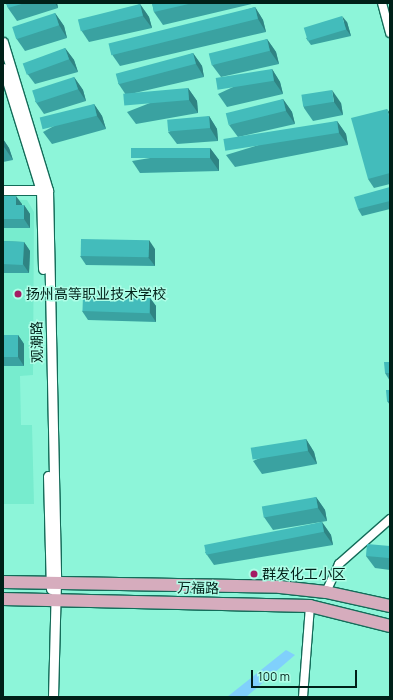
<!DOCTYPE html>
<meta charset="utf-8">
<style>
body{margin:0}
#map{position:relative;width:393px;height:700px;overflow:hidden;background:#8df5d9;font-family:Manrope,"Noto Sans SC",sans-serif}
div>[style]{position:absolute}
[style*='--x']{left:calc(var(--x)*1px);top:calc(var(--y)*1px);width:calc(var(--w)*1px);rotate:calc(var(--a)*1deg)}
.built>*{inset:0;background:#77ecce}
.water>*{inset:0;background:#80d0fc}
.roads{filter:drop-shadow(1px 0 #136c59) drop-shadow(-1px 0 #136c59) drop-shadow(0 1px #136c59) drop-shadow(0 -1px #136c59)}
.minor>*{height:8px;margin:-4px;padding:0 4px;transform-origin:4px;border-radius:4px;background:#fff}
.tertiary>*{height:9px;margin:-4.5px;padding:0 4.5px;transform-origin:4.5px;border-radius:4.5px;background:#fff}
.primary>*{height:12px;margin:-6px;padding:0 6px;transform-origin:6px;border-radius:6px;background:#d6acbd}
.wall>*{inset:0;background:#3aa2a1}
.shaded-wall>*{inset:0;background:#2f8483}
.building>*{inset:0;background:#43bcbb;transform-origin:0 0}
.dots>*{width:11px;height:11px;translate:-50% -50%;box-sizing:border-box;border:2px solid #aefee7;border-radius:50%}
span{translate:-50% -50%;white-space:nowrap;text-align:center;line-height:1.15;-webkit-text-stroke:3px #aefee7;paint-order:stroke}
.poi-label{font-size:14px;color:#002018}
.left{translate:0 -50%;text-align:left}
.street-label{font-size:14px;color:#002018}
.frame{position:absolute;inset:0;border:4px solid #002018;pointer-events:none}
.scale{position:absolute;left:251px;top:670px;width:106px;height:18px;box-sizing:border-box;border:2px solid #002018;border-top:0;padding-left:5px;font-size:12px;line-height:14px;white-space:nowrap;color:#002018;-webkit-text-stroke:3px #aefee7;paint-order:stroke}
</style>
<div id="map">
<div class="built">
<div style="clip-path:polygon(3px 199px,27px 200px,34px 212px,33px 375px,20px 376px,21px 425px,32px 425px,34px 504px,3px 504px)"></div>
</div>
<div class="water">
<div style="clip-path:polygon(286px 650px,295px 655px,246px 697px,227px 697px)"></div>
</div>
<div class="roads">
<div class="minor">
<div style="--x:382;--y:3;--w:31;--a:75"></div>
<div style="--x:326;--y:592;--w:31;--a:-65"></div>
<div style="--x:339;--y:564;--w:68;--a:-41.4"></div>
<div style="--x:303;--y:697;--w:91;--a:-85.6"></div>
</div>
<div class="tertiary">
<div style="--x:3;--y:42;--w:155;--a:73.1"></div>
<div style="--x:48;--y:190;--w:392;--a:88.8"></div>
<div style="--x:56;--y:582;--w:115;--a:91.5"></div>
<div style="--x:3;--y:68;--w:129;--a:72.8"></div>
<div style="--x:41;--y:191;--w:78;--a:88.5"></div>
<div style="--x:3;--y:190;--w:43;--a:0"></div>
<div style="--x:48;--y:476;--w:113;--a:88.5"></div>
</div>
<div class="primary">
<div style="--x:3;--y:582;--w:277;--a:1"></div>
<div style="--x:280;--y:587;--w:46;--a:6.2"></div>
<div style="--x:326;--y:592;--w:66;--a:12.3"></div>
<div style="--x:3;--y:599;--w:307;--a:1.3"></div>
<div style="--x:310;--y:606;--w:82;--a:14"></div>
</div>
</div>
<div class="wall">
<div style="clip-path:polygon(6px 3px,57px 3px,58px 8px,17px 21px,8px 8px)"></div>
<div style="clip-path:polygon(152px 3px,256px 3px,163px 25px,154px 12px)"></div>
<div style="clip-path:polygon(140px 4px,149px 17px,152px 28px,89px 42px,81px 30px)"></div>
<div style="clip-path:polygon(255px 7px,263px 20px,266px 32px,120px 66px,111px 53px)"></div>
<div style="clip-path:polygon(55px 13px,64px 26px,67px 38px,25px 51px,16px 38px)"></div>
<div style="clip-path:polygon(347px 22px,351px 36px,311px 45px,306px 38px)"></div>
<div style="clip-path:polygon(267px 39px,276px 52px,279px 64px,221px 77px,212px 65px)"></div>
<div style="clip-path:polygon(65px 48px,74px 60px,78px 72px,35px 84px,26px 72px)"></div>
<div style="clip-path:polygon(193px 53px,202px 66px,204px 77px,126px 95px,118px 83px)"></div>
<div style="clip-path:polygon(272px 69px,280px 82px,283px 94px,227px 107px,218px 94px)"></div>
<div style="clip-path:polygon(74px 77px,83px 90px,86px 101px,44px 114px,35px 101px)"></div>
<div style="clip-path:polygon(188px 88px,197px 101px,198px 113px,136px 124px,127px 112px)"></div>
<div style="clip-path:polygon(302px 96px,341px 103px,343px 115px,313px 121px,304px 108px)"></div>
<div style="clip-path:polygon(283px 99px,292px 112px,295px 124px,238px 137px,229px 125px)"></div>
<div style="clip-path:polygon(94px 104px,102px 116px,106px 129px,52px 144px,43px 132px)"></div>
<div style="clip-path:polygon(390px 113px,390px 184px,374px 188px,368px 179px)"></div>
<div style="clip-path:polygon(209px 116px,217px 129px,218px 141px,177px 144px,168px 132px)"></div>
<div style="clip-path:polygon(337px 121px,346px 134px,348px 145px,235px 167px,226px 155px)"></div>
<div style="clip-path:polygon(3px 139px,9px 148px,13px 160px,3px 162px)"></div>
<div style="clip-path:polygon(210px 148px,219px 160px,219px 171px,140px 173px,132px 161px)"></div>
<div style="clip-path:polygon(390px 187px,390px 209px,362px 216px,358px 209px)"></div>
<div style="clip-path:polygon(3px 196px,22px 205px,24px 205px,30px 214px,30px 228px,3px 228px)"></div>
<div style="clip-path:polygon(3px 241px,24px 242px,30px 251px,29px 273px,3px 273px)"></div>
<div style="clip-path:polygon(155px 249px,155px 266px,86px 265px,80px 256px)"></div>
<div style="clip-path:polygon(150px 298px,156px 306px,156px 322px,88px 320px,82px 311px)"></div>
<div style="clip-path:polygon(3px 335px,18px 335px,24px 344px,24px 366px,3px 366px)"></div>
<div style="clip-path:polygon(390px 362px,390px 381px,385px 373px)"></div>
<div style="clip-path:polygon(390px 390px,390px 405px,387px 401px)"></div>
<div style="clip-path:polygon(306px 439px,314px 452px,317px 464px,262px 474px,253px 461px)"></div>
<div style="clip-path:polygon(316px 497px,325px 510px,327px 521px,273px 530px,264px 517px)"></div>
<div style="clip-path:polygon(322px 522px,331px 535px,333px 545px,214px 565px,205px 552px)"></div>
<div style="clip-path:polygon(390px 546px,390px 570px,375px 568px,366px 556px)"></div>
</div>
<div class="shaded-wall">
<div style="clip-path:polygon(55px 3px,57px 3px,58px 8px)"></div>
<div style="clip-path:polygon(140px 4px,149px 17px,152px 28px,143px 16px)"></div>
<div style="clip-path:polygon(255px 7px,263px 20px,266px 32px,258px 19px)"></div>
<div style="clip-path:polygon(55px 13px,64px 26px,67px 38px,59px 25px)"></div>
<div style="clip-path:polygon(342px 16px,347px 22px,351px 36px,346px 29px)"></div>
<div style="clip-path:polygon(267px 39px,276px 52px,279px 64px,270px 51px)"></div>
<div style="clip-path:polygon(65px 48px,74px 60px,78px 72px,69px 59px)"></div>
<div style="clip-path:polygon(193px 53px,202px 66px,204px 77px,196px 64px)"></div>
<div style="clip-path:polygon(272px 69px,280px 82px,283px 94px,274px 81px)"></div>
<div style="clip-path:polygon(74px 77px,83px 90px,86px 101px,78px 89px)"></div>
<div style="clip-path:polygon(188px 88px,197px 101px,198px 113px,189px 100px)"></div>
<div style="clip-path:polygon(332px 90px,341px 103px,343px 115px,334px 102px)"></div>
<div style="clip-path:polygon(283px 99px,292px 112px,295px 124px,286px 111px)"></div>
<div style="clip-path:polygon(94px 104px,102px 116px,106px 129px,97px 116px)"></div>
<div style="clip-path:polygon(387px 109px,390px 113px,390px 119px)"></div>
<div style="clip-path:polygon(209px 116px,217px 129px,218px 141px,210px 128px)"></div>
<div style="clip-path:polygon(337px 121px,346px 134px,348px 145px,339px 133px)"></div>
<div style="clip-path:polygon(3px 139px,9px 148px,13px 160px,4px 147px,3px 143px)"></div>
<div style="clip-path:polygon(210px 148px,219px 160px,219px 171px,210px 158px)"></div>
<div style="clip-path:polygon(16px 196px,22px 204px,22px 213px,16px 205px)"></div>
<div style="clip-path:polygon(24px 205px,30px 214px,30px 228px,24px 219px)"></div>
<div style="clip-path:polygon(149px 240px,155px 249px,155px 266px,148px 257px)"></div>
<div style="clip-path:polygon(24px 242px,30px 251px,29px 273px,23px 264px)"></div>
<div style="clip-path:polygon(150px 298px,156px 306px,156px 322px,150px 313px)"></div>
<div style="clip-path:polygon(18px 335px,24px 344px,24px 366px,18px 357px)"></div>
<div style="clip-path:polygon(306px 439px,314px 452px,317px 464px,308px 451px)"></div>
<div style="clip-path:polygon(316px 497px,325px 510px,327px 521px,318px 508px)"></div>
<div style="clip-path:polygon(322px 522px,331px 535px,333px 545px,324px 532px)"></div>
</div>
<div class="building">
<div style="clip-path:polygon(6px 3px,25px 3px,8px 8px)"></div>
<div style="clip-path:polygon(152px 3px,193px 3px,154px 12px)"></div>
<div style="left:140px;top:4px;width:12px;height:64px;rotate:76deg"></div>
<div style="left:255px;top:7px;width:12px;height:151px;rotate:76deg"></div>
<div style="left:55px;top:13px;width:13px;height:45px;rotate:72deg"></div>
<div style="left:342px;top:16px;width:14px;height:40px;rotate:73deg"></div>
<div style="left:267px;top:39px;width:12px;height:60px;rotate:76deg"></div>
<div style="left:65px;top:48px;width:12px;height:45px;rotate:70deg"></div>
<div style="left:193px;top:53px;width:11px;height:80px;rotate:75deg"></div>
<div style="left:272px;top:69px;width:12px;height:57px;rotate:81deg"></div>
<div style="left:74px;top:77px;width:13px;height:44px;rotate:72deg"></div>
<div style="left:188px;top:88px;width:12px;height:65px;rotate:85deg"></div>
<div style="left:332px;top:90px;width:12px;height:31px;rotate:81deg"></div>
<div style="left:283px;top:99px;width:12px;height:59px;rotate:76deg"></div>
<div style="left:94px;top:104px;width:12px;height:56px;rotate:76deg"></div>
<div style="clip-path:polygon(387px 109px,390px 119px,390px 173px,368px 179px,351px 118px)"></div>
<div style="left:209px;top:116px;width:12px;height:42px;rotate:85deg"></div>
<div style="left:337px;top:121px;width:12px;height:115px;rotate:81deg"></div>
<div style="left:210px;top:148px;width:10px;height:79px;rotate:90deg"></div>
<div style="clip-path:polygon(390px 187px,390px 201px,358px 209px,354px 197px)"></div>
<div style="clip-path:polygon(3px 196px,16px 196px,16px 205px,24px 205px,24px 219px,3px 219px)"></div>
<div style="left:81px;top:239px;width:68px;height:17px;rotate:1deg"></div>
<div style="left:3px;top:241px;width:21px;height:23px;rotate:3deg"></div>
<div style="left:83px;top:296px;width:67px;height:15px;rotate:2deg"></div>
<div style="left:3px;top:335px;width:15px;height:22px"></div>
<div style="clip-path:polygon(384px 362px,390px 362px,390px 373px,385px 373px)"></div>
<div style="clip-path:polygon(386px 390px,390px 390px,390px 401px,387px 401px)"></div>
<div style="left:306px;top:439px;width:12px;height:56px;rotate:81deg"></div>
<div style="left:316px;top:497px;width:11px;height:55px;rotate:80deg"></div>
<div style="left:322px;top:522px;width:10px;height:120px;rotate:79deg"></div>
<div style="left:367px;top:544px;width:23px;height:12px;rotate:5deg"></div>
</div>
<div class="dots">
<div style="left:18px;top:294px;background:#a41b64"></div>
<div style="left:254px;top:574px;background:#a41b64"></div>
</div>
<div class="poi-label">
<span class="left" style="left:26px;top:294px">扬州高等职业技术学校</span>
<span class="left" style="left:262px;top:574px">群发化工小区</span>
</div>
<div class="street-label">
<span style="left:37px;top:342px;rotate:-91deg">观潮路</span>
<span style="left:198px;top:588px;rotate:1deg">万福路</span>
</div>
<div class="frame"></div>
<div class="scale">100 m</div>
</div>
